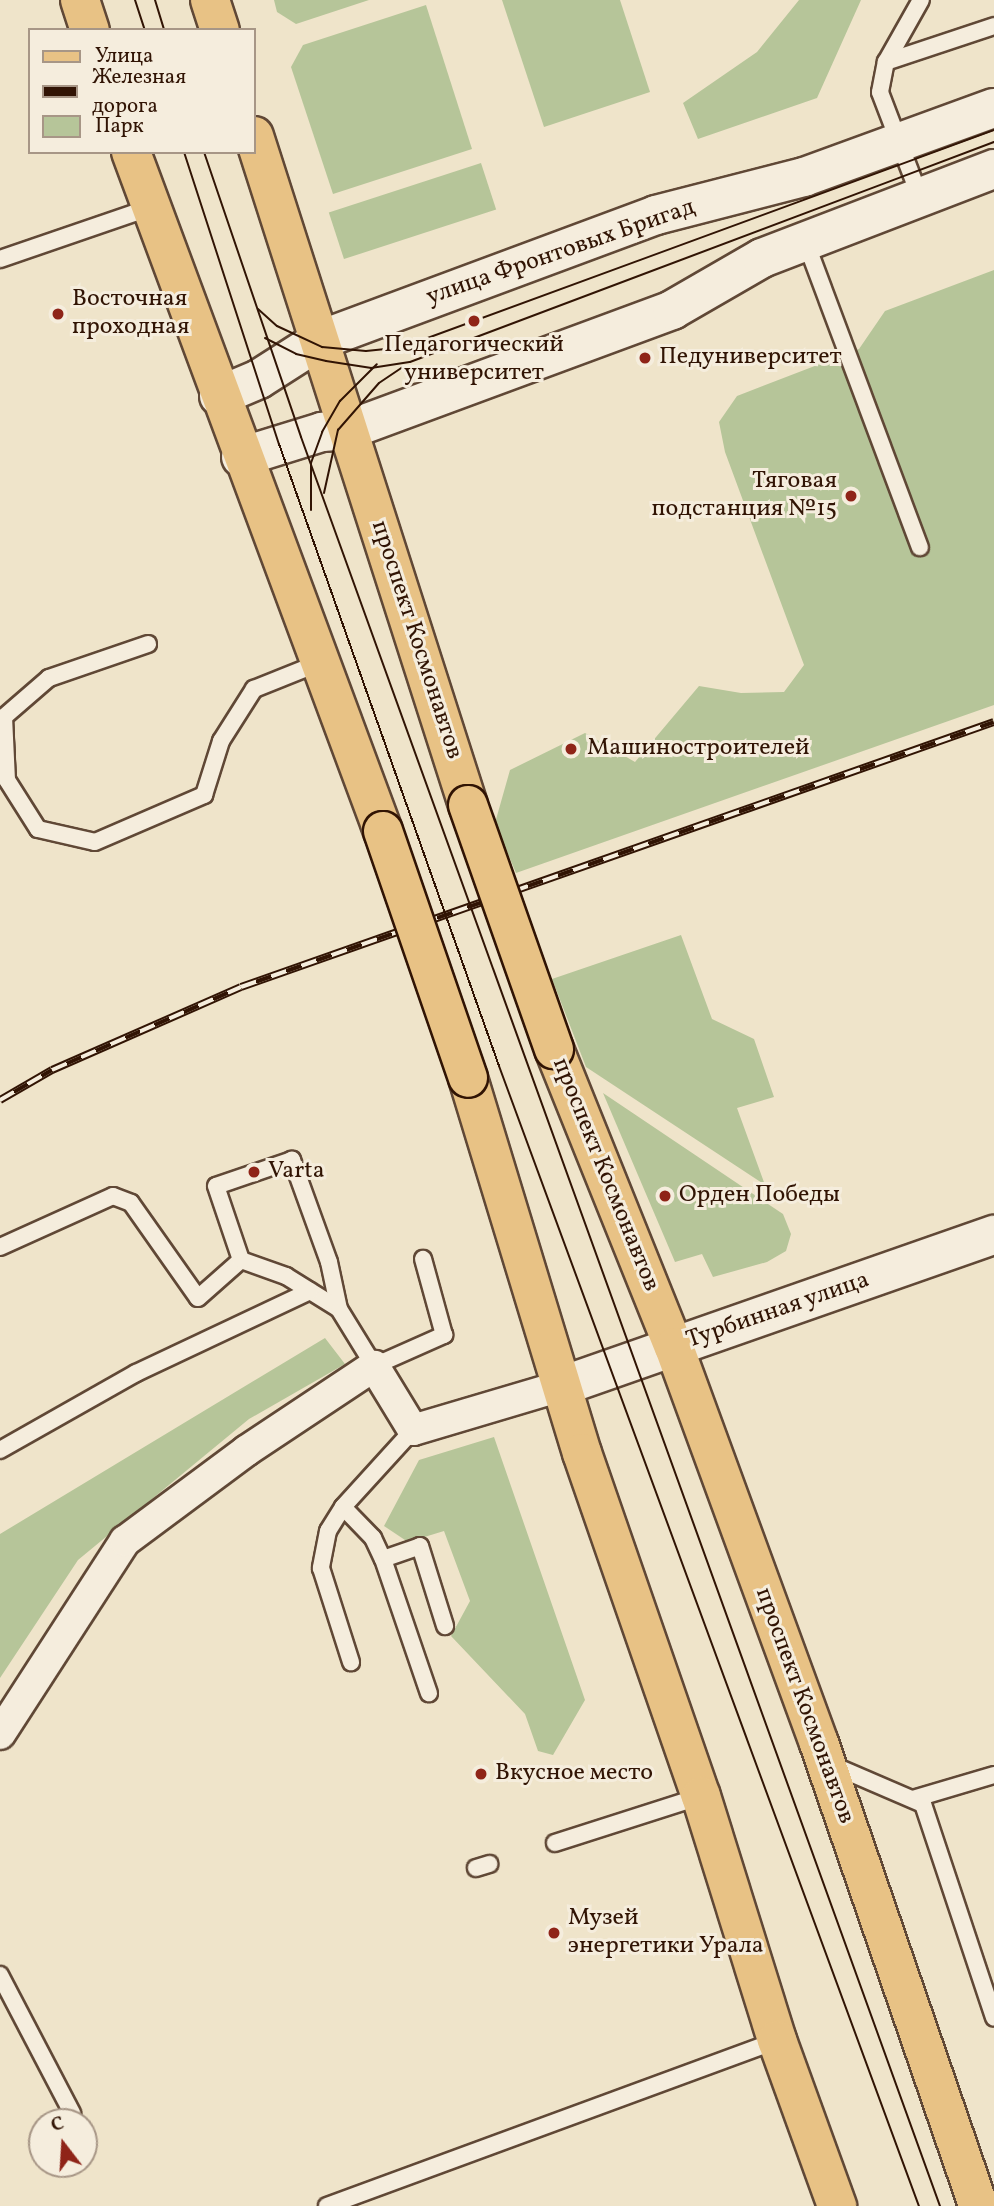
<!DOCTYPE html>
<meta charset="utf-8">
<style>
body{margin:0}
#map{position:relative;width:994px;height:2206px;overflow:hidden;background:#efe4ca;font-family:Vollkorn,serif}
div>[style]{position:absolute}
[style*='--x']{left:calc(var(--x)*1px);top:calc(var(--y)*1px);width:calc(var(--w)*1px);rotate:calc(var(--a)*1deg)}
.green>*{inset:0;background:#b6c599;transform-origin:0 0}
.roads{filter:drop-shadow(2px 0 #604836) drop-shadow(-2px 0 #604836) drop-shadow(0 2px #604836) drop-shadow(0 -2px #604836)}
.service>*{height:16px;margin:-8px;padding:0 8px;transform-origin:8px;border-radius:8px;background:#f5eddd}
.minor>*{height:30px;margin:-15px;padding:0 15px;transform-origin:15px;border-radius:15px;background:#f5eddd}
.secondary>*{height:38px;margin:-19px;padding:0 19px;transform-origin:19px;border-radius:19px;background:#f5eddd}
.primary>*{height:38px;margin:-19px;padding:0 19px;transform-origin:19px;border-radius:19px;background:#e8c285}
.tram>*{height:2px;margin:-1px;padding:0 1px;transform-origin:1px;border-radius:1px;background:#311404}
.rail>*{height:8px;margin-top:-4px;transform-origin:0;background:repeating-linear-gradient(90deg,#f5eddd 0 16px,#311404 0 32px);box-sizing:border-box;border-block:2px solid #311404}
.bridges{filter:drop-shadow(2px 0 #311404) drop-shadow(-2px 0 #311404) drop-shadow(0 2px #311404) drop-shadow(0 -2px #311404)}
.primary-bridge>*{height:38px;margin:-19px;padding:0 19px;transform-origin:19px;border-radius:19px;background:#e8c285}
.dots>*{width:19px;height:19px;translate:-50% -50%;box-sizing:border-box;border:4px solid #f5eddd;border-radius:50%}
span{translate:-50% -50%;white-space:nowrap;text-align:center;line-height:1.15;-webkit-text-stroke:6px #f5eddd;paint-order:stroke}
.street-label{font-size:24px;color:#311404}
.poi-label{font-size:24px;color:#311404}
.left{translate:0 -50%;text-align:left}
.right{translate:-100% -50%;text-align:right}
.legend{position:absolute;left:28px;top:28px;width:228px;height:126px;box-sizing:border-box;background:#f5eddd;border:2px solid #a79686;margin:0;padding:9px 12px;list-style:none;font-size:21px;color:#311404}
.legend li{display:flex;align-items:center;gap:14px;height:35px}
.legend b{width:35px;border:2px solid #a79686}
.north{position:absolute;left:28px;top:2108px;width:70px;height:70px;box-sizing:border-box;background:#f5eddd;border:2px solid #a79686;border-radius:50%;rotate:343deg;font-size:19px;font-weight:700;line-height:28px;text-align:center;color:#311404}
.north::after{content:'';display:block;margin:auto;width:24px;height:32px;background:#8f2418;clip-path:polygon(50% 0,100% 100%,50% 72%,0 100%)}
</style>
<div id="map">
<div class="green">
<div style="clip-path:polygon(274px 0,369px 0,296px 24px,277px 12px)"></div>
<div style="clip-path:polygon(502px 0,620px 0,650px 92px,544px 127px)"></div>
<div style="clip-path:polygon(799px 0,861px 0,817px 98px,698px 139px,683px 103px,757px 52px)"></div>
<div style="clip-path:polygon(426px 5px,472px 149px,333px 194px,291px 67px,303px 45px)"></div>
<div style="left:481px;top:163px;width:49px;height:160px;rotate:72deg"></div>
<div style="clip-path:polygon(994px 270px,994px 705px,516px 873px,495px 823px,510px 770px,585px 733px,635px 762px,699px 686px,741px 693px,784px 692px,804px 665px,725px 452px,719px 422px,737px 396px,859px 349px,885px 311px)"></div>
<div style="clip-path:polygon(681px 935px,712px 1019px,754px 1039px,774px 1097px,737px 1108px,765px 1185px,586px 1067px,552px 979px)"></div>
<div style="clip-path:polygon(603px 1093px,783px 1214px,791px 1234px,786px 1251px,767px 1262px,713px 1277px,702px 1254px,675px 1262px)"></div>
<div style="clip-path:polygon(325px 1338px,345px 1364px,249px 1419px,78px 1560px,0 1678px,0 1534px)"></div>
<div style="clip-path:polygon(494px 1437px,585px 1700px,553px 1755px,538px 1751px,525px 1714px,451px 1636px,470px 1601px,444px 1531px,408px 1542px,384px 1526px,419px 1460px)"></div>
</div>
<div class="roads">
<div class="service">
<div style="--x:886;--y:62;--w:114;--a:-18.4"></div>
<div style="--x:920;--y:197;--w:112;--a:-110.9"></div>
<div style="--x:880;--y:92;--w:31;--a:-79"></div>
<div style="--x:886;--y:62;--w:71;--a:-60.6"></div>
<div style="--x:805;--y:240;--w:328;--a:69.5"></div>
<div style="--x:0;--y:259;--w:157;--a:-18.9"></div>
<div style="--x:148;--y:644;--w:105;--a:161"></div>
<div style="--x:49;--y:678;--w:60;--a:139.1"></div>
<div style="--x:4;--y:717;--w:63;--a:87.3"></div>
<div style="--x:7;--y:780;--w:58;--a:57.7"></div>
<div style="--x:38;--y:829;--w:58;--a:12.8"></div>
<div style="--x:95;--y:842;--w:119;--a:-23.3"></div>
<div style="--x:204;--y:795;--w:57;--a:-72.5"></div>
<div style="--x:221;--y:741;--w:62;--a:-57.6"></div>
<div style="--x:254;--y:689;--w:70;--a:-21.8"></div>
<div style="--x:0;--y:1247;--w:124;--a:-24.3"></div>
<div style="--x:113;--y:1196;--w:19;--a:21"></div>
<div style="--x:131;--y:1203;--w:116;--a:54.8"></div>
<div style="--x:198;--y:1298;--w:57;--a:-41.5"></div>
<div style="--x:339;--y:1309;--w:48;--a:-102"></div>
<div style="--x:329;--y:1262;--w:109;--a:-109.9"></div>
<div style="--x:292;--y:1160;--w:80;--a:161.1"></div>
<div style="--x:216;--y:1186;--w:78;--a:71.3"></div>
<div style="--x:241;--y:1260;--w:48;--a:19.6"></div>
<div style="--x:286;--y:1276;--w:62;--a:31.9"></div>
<div style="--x:339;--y:1309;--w:67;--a:58.4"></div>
<div style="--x:374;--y:1366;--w:77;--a:-23.9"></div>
<div style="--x:444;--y:1335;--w:79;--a:-105.4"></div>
<div style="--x:413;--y:1430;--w:104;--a:132.3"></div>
<div style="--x:343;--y:1507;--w:43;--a:45.9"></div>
<div style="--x:373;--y:1538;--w:23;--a:65"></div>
<div style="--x:383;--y:1559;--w:142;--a:71.1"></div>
<div style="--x:0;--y:1450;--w:156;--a:-29.5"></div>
<div style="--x:136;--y:1373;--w:192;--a:-25.2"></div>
<div style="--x:343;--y:1507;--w:28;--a:122"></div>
<div style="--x:328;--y:1531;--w:38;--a:101"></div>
<div style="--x:321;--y:1568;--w:99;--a:72.3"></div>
<div style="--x:383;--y:1559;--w:39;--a:-19"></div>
<div style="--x:420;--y:1546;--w:84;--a:72.6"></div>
<div style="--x:830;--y:1764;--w:101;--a:23.3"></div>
<div style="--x:923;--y:1804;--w:225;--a:71.6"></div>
<div style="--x:913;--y:1799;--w:84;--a:-16.5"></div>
<div style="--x:555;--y:1843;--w:153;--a:-17.8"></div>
<div style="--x:476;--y:1868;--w:14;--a:-17"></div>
<div style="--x:0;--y:1975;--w:156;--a:62.4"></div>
<div style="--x:327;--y:2206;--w:480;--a:-20.2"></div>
</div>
<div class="minor">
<div style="--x:0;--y:1734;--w:230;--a:-57.1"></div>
<div style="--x:125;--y:1541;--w:151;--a:-36.6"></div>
<div style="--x:246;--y:1451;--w:154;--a:-33.6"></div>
<div style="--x:374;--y:1366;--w:75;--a:58.6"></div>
<div style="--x:413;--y:1430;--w:155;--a:-16.5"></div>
</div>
<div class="secondary">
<div style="--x:219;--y:396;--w:43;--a:-23"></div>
<div style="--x:259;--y:379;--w:72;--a:-32.6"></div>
<div style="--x:320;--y:340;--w:358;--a:-20.4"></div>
<div style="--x:656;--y:215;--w:153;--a:-14.4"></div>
<div style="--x:804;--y:177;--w:202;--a:-20"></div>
<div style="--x:241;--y:457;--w:85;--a:-17.2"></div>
<div style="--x:322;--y:432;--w:26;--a:-4"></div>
<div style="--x:348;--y:430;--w:346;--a:-20.3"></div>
<div style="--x:672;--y:310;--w:104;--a:-30"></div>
<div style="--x:762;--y:258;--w:248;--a:-21"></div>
<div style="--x:562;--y:1386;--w:458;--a:-19.3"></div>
</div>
<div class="primary">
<div style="--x:80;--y:0;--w:32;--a:72"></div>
<div style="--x:210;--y:0;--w:32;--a:72"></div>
<div style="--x:254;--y:136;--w:702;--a:72.26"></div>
<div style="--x:131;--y:152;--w:724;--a:69.64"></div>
<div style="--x:554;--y:1049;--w:321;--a:68.1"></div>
<div style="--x:674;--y:1347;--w:422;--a:69.9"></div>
<div style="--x:819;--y:1743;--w:490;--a:71"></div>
<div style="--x:468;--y:1078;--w:392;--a:73.1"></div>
<div style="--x:582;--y:1453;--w:363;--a:70.9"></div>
<div style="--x:701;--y:1796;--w:256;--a:72.7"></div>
<div style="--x:777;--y:2040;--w:177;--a:70.1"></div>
</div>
</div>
<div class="tram">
<div style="--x:135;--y:0;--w:32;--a:72"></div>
<div style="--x:155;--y:0;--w:31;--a:73"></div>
<div style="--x:184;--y:152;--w:307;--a:72"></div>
<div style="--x:279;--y:444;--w:660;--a:70.52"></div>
<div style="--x:499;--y:1066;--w:1215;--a:69.78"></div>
<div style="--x:204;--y:152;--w:301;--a:71.2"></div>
<div style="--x:301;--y:437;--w:1881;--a:70.14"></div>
<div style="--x:258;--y:309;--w:25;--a:42"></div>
<div style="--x:277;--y:326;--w:50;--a:25"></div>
<div style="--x:322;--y:347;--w:44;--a:5.2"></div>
<div style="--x:366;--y:351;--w:37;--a:-6"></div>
<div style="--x:403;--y:347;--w:630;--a:-20.16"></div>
<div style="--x:265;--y:338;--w:35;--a:27"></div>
<div style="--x:296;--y:354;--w:31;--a:13"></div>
<div style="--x:326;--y:361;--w:46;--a:8.8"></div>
<div style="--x:371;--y:368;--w:39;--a:-9"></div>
<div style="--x:410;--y:362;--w:624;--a:-20.64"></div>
<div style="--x:324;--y:493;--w:65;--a:-77.5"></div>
<div style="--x:338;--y:430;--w:62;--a:-48.9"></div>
<div style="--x:379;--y:383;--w:30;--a:-34"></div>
<div style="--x:311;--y:510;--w:47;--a:-90"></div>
<div style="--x:311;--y:463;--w:33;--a:-70"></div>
<div style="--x:322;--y:432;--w:36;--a:-60"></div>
<div style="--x:340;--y:401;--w:52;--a:-45"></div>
</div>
<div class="rail">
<div style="--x:0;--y:1100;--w:60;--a:-30"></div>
<div style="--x:52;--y:1070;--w:206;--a:-23.7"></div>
<div style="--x:241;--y:987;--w:798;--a:-19.39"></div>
</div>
<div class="bridges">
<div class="primary-bridge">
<div style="--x:468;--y:805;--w:259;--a:70.6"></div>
<div style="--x:383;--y:831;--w:261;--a:71"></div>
</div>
</div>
<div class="dots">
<div style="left:58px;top:314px;background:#8f2418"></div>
<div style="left:474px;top:321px;background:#8f2418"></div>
<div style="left:645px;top:358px;background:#8f2418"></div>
<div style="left:851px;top:496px;background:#8f2418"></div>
<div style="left:571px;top:749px;background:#8f2418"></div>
<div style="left:254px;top:1172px;background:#8f2418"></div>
<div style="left:665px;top:1196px;background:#8f2418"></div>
<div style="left:481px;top:1774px;background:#8f2418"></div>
<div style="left:554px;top:1933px;background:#8f2418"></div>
</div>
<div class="street-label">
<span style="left:561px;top:253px;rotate:-19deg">улица Фронтовых Бригад</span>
<span style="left:416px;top:640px;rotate:72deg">проспект Космонавтов</span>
<span style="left:605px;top:1175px;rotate:68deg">проспект Космонавтов</span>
<span style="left:778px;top:1311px;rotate:-19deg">Турбинная улица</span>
<span style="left:804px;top:1706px;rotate:70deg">проспект Космонавтов</span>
</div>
<div class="poi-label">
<span class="left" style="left:72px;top:314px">Восточная<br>проходная</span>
<span style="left:474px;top:360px">Педагогический<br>университет</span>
<span class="left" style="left:659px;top:358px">Педуниверситет</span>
<span class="right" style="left:837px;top:496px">Тяговая<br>подстанция №15</span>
<span class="left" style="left:587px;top:749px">Машиностроителей</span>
<span class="left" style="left:268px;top:1172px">Varta</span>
<span class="left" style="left:679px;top:1196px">Орден Победы</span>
<span class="left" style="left:495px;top:1774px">Вкусное место</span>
<span class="left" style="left:568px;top:1933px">Музей<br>энергетики Урала</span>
</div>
<ul class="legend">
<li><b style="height:9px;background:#e8c285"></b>Улица</li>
<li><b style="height:9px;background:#311404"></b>Железная дорога</li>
<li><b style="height:19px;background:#b6c599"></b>Парк</li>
</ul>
<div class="north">С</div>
</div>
